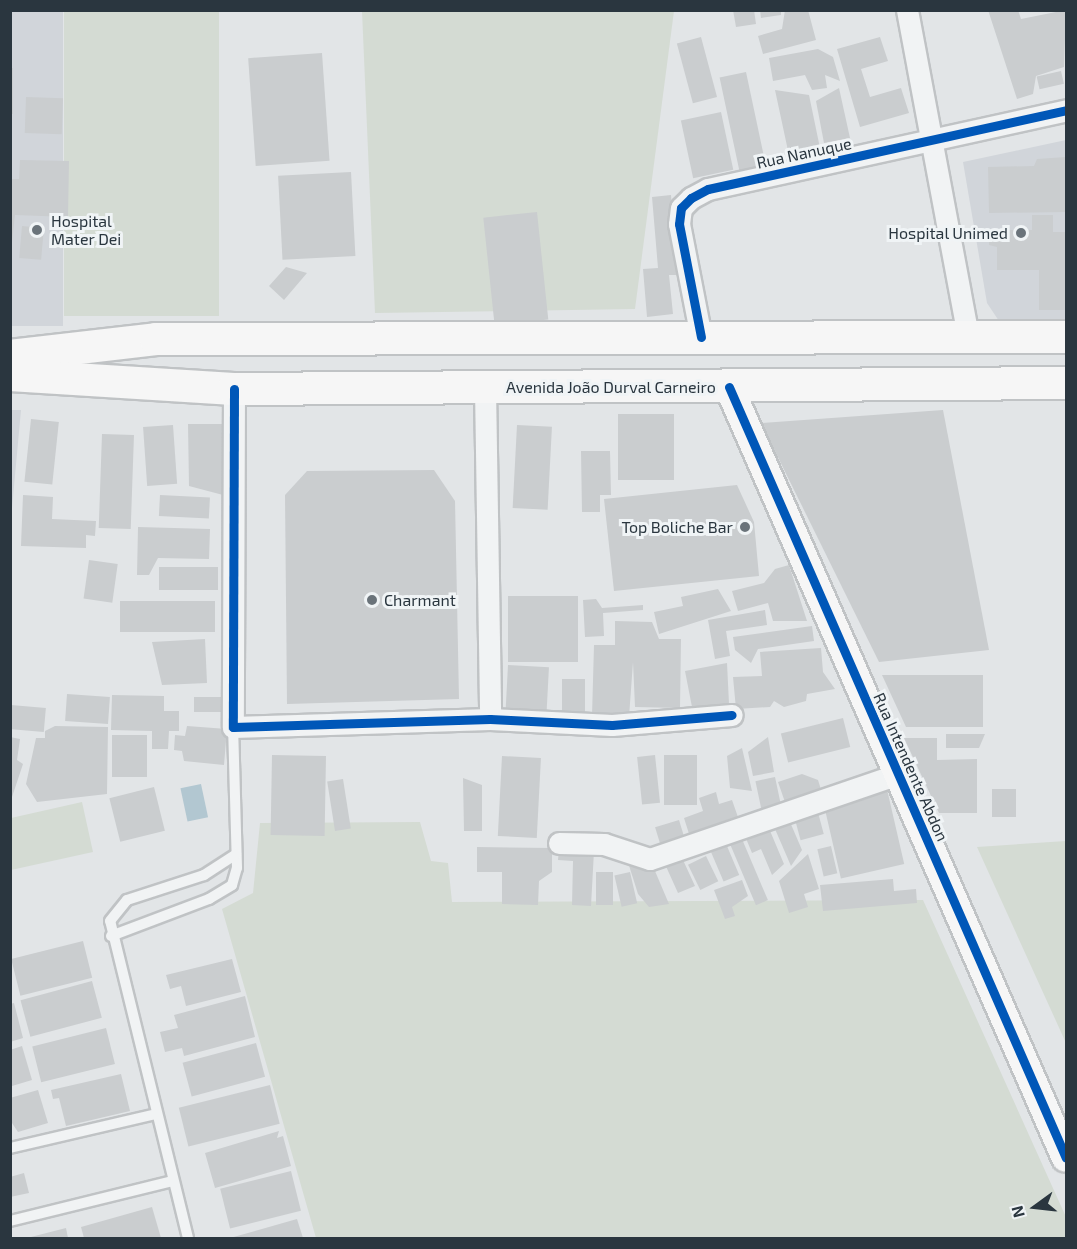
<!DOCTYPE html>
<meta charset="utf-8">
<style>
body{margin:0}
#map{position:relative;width:1077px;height:1249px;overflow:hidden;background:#e2e5e7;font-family:"Exo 2",sans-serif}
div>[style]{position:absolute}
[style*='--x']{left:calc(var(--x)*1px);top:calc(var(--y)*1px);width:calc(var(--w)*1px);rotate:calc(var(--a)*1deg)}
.built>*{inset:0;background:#d1d5da;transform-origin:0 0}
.green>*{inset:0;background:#d4dbd3;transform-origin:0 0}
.water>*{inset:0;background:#b2c7d1;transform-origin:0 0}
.building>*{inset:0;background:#cacdcf;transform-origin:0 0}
.roads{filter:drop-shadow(2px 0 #c0c3c5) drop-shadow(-2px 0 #c0c3c5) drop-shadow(0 2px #c0c3c5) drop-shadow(0 -2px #c0c3c5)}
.lane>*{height:10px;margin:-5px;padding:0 5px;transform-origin:5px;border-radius:5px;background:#f1f3f4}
.street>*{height:21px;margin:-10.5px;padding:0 10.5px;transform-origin:10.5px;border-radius:10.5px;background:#f1f3f4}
.secondary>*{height:28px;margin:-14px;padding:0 14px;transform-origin:14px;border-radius:14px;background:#f6f6f6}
.primary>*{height:32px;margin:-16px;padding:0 16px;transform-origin:16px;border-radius:16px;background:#f6f6f6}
.cycleway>*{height:9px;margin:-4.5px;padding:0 4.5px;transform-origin:4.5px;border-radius:4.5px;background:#0057b8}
.dots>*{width:16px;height:16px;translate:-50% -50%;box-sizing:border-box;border:3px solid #f0f4f6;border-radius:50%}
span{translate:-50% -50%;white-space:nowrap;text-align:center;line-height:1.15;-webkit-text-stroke:6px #f0f4f6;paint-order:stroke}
.street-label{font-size:16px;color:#2a363f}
.poi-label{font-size:16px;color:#2a363f}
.left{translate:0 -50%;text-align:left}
.right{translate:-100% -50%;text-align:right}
.frame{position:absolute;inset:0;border:12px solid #2a363f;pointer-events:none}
.north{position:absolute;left:1005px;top:1177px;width:60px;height:60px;-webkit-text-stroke:4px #f0f4f6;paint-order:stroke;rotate:255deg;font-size:16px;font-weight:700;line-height:24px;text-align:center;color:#2a363f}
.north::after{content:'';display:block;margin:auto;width:21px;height:27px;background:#2a363f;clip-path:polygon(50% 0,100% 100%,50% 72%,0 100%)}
</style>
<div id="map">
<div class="built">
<div style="left:11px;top:11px;width:52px;height:315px"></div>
<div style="clip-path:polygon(1066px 140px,1066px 324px,1001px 324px,987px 303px,963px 162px)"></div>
<div style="clip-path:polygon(11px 410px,21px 410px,11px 519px,10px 410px)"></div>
</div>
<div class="green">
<div style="left:64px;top:11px;width:155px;height:305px"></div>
<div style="clip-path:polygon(362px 11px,674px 11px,635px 309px,375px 313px)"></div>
<div style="clip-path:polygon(82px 802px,93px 852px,11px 870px,11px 818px)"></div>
<div style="clip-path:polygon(420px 822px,431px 861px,448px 863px,452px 902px,923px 900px,1066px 1217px,1066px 1238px,316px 1238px,222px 909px,253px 893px,260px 823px)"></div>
<div style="clip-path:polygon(1066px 841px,1066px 1043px,977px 847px)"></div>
</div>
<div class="water">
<div style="left:201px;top:784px;width:34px;height:21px;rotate:78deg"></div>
</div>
<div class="building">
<div style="clip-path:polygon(733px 10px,754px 10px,756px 24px,736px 27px)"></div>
<div style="clip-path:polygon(760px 10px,781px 10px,781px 15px,761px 18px)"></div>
<div style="clip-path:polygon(785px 10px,808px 10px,816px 40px,763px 54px,758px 36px,782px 29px)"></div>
<div style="clip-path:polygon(988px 10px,1018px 10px,1021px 19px,1066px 10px,1064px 67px,1036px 76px,1033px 94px,1017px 99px)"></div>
<div style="left:701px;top:37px;width:62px;height:25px;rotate:75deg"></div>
<div style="clip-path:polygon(880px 37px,888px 61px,861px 69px,870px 97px,901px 88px,909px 113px,860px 127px,837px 49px)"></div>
<div style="clip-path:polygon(818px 49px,833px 57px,840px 81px,825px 75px,827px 88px,812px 90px,805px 75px,773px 81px,769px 58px)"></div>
<div style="left:322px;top:53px;width:108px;height:74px;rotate:86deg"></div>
<div style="left:10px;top:68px;width:3px;height:46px"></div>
<div style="left:1061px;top:71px;width:13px;height:25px;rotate:77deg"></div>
<div style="left:746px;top:72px;width:99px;height:27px;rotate:78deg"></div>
<div style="clip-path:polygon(839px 88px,850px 138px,824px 143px,816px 101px)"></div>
<div style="clip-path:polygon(775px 90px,809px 95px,821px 153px,790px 160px)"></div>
<div style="left:26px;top:97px;width:37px;height:36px;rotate:2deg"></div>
<div style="left:721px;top:112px;width:59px;height:41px;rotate:78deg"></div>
<div style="clip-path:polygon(1066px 157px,1066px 212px,989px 213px,988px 167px,1034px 166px,1037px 159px)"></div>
<div style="clip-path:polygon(20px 160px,69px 161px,68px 217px,15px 215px,10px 260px,10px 179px,19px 179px)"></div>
<div style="left:351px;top:172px;width:84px;height:73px;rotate:87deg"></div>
<div style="clip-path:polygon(671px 195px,678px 275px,669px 275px,673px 314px,647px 317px,643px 269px,658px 268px,652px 197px)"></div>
<div style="left:537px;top:212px;width:108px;height:54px;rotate:84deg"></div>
<div style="clip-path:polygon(1032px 215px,1053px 215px,1053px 232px,1066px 232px,1066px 310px,1039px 310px,1039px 270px,997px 270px,997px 247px,989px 245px,989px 230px,1032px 230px)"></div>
<div style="left:22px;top:226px;width:22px;height:32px;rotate:5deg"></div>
<div style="clip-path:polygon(286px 267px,307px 273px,284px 300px,269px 286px)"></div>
<div style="clip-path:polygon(943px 410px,989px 650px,879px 662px,761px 423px)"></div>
<div style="left:618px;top:414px;width:56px;height:66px"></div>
<div style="left:31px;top:419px;width:28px;height:63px;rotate:6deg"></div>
<div style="clip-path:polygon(188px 424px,222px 424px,223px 495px,189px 486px)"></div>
<div style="left:173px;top:425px;width:59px;height:30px;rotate:86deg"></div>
<div style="left:517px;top:425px;width:35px;height:83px;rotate:3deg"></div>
<div style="left:102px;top:434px;width:32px;height:94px;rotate:2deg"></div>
<div style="clip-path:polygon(581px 451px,610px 451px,611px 495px,600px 495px,600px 512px,582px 512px)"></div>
<div style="clip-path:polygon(434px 470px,455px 501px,459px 699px,287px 704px,285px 495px,307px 471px)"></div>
<div style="clip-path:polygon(737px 485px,754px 522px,759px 576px,614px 591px,604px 499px)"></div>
<div style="clip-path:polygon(23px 495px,53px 497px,52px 519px,96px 521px,95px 536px,86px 535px,86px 548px,21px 546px)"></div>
<div style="left:160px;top:495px;width:50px;height:21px;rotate:3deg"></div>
<div style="clip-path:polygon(138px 527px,210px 529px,209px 559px,158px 558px,149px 575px,137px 575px)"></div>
<div style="left:89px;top:560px;width:29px;height:39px;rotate:8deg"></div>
<div style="clip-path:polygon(789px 565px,807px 621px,773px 621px,768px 603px,738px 611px,732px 591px,764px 583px,775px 569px)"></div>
<div style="left:159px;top:567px;width:59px;height:23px"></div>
<div style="clip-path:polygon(718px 589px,731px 611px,659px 634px,654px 612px,683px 606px,681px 597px)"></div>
<div style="left:508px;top:596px;width:70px;height:66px"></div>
<div style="clip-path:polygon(596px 599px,602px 608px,643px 605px,643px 610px,603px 613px,604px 636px,585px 637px,583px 600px)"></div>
<div style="left:120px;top:601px;width:95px;height:31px"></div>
<div style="clip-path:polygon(765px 610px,767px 625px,726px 631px,730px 656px,715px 659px,708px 620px)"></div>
<div style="clip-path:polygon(615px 621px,652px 622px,659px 639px,681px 639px,680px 708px,635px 707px,633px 662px,629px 717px,592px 716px,594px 645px,615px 645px)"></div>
<div style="clip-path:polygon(812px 626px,814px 641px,758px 649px,751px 663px,735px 650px,733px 637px)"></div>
<div style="clip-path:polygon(205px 639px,207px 683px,162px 685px,152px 642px)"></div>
<div style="clip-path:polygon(821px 648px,823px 672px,835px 689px,807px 694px,806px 701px,784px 707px,774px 701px,770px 707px,736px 709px,733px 677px,762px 676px,760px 652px)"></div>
<div style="clip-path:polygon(727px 663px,729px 704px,692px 707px,685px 671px)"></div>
<div style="left:508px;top:665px;width:41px;height:47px;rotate:3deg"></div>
<div style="clip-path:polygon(882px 675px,983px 675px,983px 727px,906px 727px)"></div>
<div style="left:562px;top:679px;width:23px;height:36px"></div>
<div style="left:67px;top:694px;width:43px;height:27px;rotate:4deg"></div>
<div style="clip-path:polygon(112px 695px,164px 696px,164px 711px,179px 711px,179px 731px,169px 731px,168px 749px,152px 749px,152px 731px,111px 730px)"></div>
<div style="left:194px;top:697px;width:29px;height:15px"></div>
<div style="left:11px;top:705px;width:35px;height:24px;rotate:5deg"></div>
<div style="left:843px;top:718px;width:30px;height:64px;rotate:76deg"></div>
<div style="clip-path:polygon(55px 726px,108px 727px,107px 794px,37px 802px,26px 784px,36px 738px,45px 738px,45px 731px)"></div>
<div style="clip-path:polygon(187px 726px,227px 729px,224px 765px,184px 761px,182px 751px,174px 750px,175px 735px,185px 736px)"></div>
<div style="clip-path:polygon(946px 734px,985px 734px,979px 748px,946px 748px)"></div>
<div style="left:112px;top:735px;width:35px;height:42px"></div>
<div style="clip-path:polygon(10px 737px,20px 739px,17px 760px,23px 764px,12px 797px)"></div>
<div style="clip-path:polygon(768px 737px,774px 772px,753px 776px,748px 752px)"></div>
<div style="clip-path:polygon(904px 738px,937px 738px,937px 760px,977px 759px,977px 813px,939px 813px)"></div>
<div style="clip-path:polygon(742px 748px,752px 791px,730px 788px,727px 756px)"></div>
<div style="left:272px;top:755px;width:54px;height:80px;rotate:1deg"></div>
<div style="left:655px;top:755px;width:48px;height:18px;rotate:84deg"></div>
<div style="left:664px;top:755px;width:33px;height:50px"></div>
<div style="left:502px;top:756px;width:39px;height:80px;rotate:3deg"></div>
<div style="clip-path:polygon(802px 774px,818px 780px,822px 793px,786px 805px,778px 782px)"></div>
<div style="left:775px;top:777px;width:35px;height:20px;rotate:78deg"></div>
<div style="clip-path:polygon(463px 778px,482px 785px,482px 831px,464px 831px)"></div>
<div style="left:343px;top:779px;width:50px;height:16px;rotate:81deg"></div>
<div style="left:886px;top:785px;width:81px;height:65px;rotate:77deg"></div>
<div style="left:154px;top:787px;width:45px;height:46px;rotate:76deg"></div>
<div style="left:992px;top:789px;width:24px;height:28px"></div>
<div style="clip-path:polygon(716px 792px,719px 804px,732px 800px,739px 820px,690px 837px,684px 818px,703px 811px,699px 798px)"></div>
<div style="left:816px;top:805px;width:30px;height:24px;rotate:75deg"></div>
<div style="left:679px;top:820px;width:24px;height:25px;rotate:73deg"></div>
<div style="clip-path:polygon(790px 822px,802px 850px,791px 866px,775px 829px)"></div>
<div style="clip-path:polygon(768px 826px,784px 864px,772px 875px,761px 849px,752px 853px,745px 836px)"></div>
<div style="left:739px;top:832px;width:74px;height:13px;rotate:67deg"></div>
<div style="left:724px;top:839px;width:39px;height:17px;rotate:67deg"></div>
<div style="left:831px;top:846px;width:28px;height:14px;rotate:77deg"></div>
<div style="clip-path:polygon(477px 847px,552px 848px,552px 872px,539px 881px,538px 905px,502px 904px,502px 872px,477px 872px)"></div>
<div style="clip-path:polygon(559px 849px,594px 851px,591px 906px,572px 905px,573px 861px,558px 860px)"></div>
<div style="clip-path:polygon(705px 850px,683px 860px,695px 886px,678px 893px,664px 862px)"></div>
<div style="clip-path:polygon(808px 854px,819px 889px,804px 894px,808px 907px,789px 913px,779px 881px)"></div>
<div style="left:706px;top:856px;width:28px;height:20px;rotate:64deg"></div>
<div style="clip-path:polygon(627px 859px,652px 864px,669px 904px,649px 907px,638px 894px)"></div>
<div style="left:596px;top:872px;width:17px;height:33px"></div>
<div style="left:630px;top:872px;width:32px;height:16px;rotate:77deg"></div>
<div style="clip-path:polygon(893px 879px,894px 891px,916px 889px,917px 903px,823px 911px,820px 885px)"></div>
<div style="clip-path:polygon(742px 880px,748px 896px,732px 907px,735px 916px,725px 919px,714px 890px)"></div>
<div style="left:83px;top:941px;width:38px;height:74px;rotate:76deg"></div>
<div style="clip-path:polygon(232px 959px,241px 992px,186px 1006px,181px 986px,170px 989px,166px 975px)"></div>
<div style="left:92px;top:981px;width:38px;height:74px;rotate:75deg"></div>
<div style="clip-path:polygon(245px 996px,255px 1037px,184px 1056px,182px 1048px,165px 1052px,160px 1032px,178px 1028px,174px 1015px)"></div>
<div style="clip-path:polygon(14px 1003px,23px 1038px,10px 1042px,10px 1004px)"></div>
<div style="left:106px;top:1028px;width:37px;height:76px;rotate:76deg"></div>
<div style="left:256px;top:1043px;width:35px;height:76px;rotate:75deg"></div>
<div style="clip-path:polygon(22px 1046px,32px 1080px,12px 1086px,10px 1050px)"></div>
<div style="clip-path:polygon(121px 1074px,130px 1111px,66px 1126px,59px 1098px,53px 1099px,51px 1090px)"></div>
<div style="left:270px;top:1085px;width:40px;height:94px;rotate:76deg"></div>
<div style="clip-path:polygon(38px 1090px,48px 1123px,18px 1132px,10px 1120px,10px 1098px)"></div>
<div style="clip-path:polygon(279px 1131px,277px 1138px,283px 1136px,291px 1166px,215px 1188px,205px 1153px)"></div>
<div style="left:291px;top:1171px;width:41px;height:73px;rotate:76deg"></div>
<div style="clip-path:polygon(24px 1173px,29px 1193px,10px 1197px,10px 1177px)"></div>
<div style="clip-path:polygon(152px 1207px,161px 1238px,84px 1238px,81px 1227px)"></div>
<div style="clip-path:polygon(297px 1219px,303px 1238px,230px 1238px)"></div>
<div style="clip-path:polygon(66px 1228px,68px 1238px,27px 1238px)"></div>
</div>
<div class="roads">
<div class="lane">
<div style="--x:111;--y:936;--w:105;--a:-20.7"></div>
<div style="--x:209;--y:899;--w:27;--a:-31"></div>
<div style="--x:232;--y:885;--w:18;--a:-74"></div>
<div style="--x:237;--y:868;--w:141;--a:-91.6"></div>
<div style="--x:10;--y:1148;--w:150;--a:-13.1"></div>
<div style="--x:10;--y:1221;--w:168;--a:-13.8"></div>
<div style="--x:188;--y:1238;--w:326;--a:-103.8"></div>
<div style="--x:110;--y:921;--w:27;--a:-51"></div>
<div style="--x:127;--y:900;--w:81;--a:-18"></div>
<div style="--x:204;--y:875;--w:38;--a:-33"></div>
</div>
<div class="street">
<div style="--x:907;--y:10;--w:333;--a:79.4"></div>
<div style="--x:701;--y:337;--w:115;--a:-101"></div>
<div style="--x:679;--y:224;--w:16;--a:-83"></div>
<div style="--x:681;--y:208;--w:14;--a:-45"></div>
<div style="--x:691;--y:198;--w:19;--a:-28"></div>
<div style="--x:708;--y:189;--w:367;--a:-12.4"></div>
<div style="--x:485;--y:387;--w:332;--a:89.1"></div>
<div style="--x:234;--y:389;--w:338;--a:90.2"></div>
<div style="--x:233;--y:727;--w:257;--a:-1.8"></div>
<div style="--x:490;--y:719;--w:122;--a:2.8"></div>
<div style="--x:612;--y:725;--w:120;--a:-4.8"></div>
<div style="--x:559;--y:843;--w:45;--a:1.3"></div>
<div style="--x:604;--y:844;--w:48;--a:18.1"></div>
<div style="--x:650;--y:859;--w:262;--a:-18.9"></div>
</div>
<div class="secondary">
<div style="--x:729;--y:387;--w:841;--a:66.39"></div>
</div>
<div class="primary">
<div style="--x:10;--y:356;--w:147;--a:-6.6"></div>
<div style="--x:156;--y:339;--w:910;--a:-0.13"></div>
<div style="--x:10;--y:375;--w:224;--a:3.6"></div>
<div style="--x:234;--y:389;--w:832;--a:-0.41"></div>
</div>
</div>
<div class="cycleway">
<div style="--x:701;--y:337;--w:115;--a:-101"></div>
<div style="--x:679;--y:224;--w:16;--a:-83"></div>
<div style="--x:681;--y:208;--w:14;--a:-45"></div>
<div style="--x:691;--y:198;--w:19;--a:-28"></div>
<div style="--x:708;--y:189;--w:367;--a:-12.4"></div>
<div style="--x:729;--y:387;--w:841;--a:66.39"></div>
<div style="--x:234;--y:389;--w:338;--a:90.2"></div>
<div style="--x:233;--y:727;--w:257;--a:-1.8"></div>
<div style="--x:490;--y:719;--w:122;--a:2.8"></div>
<div style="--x:612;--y:725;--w:120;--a:-4.8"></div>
</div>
<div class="dots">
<div style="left:37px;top:230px;background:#6a737a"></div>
<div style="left:1021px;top:233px;background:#6a737a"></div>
<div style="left:745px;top:527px;background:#6a737a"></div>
<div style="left:372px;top:600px;background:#6a737a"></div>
</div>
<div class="street-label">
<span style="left:804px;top:153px;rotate:-12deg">Rua Nanuque</span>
<span style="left:611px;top:387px">Avenida João Durval Carneiro</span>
<span style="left:911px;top:767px;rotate:66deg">Rua Intendente Abdon</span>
</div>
<div class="poi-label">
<span class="left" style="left:51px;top:230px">Hospital<br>Mater Dei</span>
<span class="right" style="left:1008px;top:233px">Hospital Unimed</span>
<span class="right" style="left:733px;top:527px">Top Boliche Bar</span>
<span class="left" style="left:384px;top:600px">Charmant</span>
</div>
<div class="frame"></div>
<div class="north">N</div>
</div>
